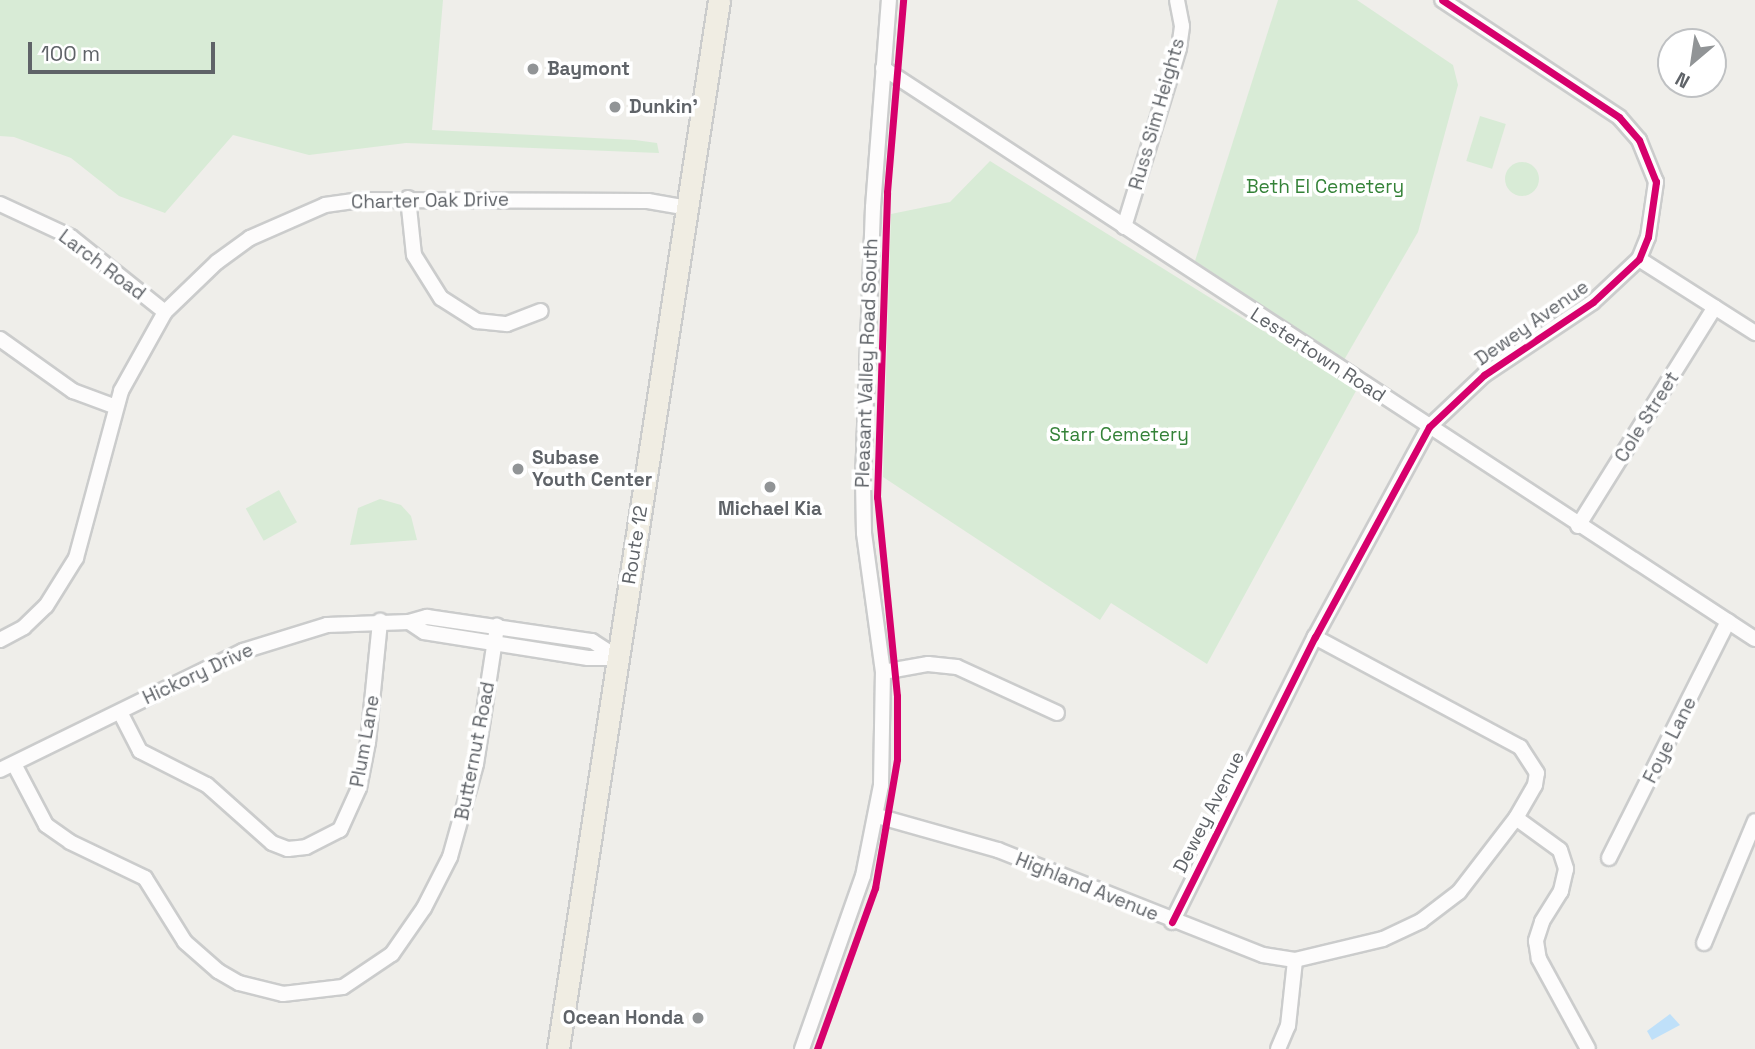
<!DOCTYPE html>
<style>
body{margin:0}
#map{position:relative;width:1755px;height:1049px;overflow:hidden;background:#efeeea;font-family:"Space Grotesk",sans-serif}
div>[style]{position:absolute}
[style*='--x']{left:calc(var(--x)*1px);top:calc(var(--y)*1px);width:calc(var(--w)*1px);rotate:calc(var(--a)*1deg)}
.green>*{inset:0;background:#d8ebd6;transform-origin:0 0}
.round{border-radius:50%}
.water>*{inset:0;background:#bfe0f9}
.roads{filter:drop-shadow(2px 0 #cbcccc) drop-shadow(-2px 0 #cbcccc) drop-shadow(0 2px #cbcccc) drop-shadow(0 -2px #cbcccc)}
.minor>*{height:14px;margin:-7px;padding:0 7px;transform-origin:7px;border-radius:7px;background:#fdfcfc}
.highway>*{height:21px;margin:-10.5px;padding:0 10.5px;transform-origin:10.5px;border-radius:10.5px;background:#f0ede3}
.cycleway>*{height:7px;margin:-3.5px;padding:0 3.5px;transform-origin:3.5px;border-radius:3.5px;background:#d6006c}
.dots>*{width:19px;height:19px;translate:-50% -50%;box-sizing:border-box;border:4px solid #fff;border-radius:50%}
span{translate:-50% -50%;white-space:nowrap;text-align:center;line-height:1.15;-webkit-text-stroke:7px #fff;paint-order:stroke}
.poi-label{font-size:19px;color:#5f6368;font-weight:700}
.left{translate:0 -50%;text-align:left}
.right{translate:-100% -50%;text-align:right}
.street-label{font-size:19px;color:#5f6368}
.park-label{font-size:19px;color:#348238}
.north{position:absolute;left:1657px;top:28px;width:70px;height:70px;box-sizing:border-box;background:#fff;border:2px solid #bfc1c3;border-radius:50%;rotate:209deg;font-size:19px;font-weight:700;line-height:28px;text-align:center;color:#5f6368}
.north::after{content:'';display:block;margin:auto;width:24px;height:32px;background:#919496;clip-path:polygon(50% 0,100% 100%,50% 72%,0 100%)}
.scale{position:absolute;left:28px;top:42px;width:187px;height:32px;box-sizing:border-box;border:4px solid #5f6368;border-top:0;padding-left:9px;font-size:21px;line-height:24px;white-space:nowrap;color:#5f6368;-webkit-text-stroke:5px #fff;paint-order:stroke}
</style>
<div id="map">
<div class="green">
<div style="clip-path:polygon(0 0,443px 0,432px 130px,635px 140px,657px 143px,659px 153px,406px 143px,309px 155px,233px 135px,165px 213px,119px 196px,71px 158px,14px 137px,0 136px)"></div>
<div style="clip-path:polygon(1278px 0,1357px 0,1453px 65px,1458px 85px,1418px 232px,1344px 360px,1195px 261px)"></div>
<div style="left:1480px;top:116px;width:27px;height:47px;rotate:17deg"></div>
<div style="clip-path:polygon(990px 161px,1357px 389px,1207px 664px,1111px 603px,1100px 620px,883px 477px,891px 214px,950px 202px)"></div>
<div class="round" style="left:1505px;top:162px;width:34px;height:34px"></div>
<div style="left:279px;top:490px;width:37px;height:38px;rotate:61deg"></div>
<div style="clip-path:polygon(380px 499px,401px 505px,411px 516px,417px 540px,350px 545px,358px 508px)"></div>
</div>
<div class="water">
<div style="clip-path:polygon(1670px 1014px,1680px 1025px,1652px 1040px,1647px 1031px)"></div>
</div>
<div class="roads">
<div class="minor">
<div style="--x:883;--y:68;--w:1042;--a:33.22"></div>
<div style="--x:408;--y:198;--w:57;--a:84"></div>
<div style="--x:414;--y:255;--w:51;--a:57.9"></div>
<div style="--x:441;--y:298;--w:43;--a:32.6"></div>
<div style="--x:477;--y:321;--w:30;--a:6"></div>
<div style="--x:507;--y:324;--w:36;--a:-21"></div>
<div style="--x:0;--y:204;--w:78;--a:24.9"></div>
<div style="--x:71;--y:237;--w:120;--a:38.6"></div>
<div style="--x:1124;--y:227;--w:187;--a:-72.9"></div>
<div style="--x:1179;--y:48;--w:22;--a:-82"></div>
<div style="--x:1182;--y:26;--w:26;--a:-101"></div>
<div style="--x:1639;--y:259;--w:138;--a:32.5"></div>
<div style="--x:0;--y:339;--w:90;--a:35.5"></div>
<div style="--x:73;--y:391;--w:46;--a:20.4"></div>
<div style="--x:1578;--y:526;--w:258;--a:-58"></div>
<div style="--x:409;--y:622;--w:18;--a:34"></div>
<div style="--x:424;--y:632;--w:166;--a:9"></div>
<div style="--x:588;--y:658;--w:28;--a:0"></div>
<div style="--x:0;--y:640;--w:27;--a:-28"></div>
<div style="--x:24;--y:627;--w:30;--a:-44"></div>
<div style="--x:46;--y:606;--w:57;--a:-58"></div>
<div style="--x:76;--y:558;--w:173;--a:-74.9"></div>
<div style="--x:121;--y:391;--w:90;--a:-60.9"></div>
<div style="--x:165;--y:312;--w:72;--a:-43.9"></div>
<div style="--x:217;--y:262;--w:41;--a:-36"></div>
<div style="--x:250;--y:238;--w:82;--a:-23.7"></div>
<div style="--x:325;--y:205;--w:36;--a:-8"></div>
<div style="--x:361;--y:200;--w:287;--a:0.2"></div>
<div style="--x:648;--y:201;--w:40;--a:10"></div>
<div style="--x:883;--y:672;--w:46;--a:-10.1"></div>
<div style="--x:928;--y:664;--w:29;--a:6"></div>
<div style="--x:957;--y:667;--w:110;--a:24.7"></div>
<div style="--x:120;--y:712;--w:44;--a:62.9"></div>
<div style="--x:140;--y:751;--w:75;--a:26.9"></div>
<div style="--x:207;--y:785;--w:87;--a:41.7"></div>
<div style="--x:272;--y:843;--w:17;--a:21"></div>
<div style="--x:288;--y:849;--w:18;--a:-6"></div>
<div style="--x:306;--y:847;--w:38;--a:-27"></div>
<div style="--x:340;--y:830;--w:46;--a:-65.7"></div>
<div style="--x:359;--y:788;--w:47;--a:-78.9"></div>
<div style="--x:368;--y:742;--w:122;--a:-84.3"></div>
<div style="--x:14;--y:764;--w:69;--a:62.3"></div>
<div style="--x:46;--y:825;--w:29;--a:35"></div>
<div style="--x:70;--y:842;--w:83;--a:25.6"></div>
<div style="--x:145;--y:878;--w:75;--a:58"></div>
<div style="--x:185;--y:942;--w:44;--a:41.3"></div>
<div style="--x:218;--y:971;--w:24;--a:30"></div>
<div style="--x:239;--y:983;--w:45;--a:14"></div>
<div style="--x:283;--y:994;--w:60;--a:-6.7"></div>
<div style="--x:343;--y:987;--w:59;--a:-34"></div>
<div style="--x:392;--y:954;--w:56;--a:-55.2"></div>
<div style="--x:424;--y:908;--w:57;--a:-63"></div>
<div style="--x:450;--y:857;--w:97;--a:-74.4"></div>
<div style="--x:476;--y:764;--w:140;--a:-81.3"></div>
<div style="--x:0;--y:770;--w:271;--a:-26.1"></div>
<div style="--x:243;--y:651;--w:88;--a:-17.2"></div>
<div style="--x:327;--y:625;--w:82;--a:-2.1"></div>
<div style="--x:409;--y:622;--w:19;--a:-16"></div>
<div style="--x:427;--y:617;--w:167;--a:8.3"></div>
<div style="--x:592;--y:641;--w:31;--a:33"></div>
<div style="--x:877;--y:816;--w:126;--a:15.7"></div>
<div style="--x:998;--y:850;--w:285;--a:21.6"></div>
<div style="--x:1263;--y:955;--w:32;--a:9"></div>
<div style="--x:1295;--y:960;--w:90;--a:-13.4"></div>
<div style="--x:1383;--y:939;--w:42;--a:-25.3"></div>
<div style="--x:1421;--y:921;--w:48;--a:-37.3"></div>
<div style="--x:1459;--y:892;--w:93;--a:-52.4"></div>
<div style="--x:1516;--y:818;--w:38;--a:-60"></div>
<div style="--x:1535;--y:785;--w:12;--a:-81"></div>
<div style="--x:1537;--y:773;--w:31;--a:-123"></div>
<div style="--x:1520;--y:747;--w:233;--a:-151.8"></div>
<div style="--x:1516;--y:818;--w:54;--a:36"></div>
<div style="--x:1560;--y:850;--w:20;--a:72"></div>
<div style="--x:1566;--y:869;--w:23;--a:103"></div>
<div style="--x:1561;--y:891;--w:36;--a:122"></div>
<div style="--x:1542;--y:922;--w:20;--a:108"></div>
<div style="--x:1536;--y:941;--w:18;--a:81"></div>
<div style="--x:1539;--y:959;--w:102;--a:61.4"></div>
<div style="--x:1609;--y:858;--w:265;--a:-63.3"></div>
<div style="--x:1172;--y:922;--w:319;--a:-63.4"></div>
<div style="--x:1315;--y:637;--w:239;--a:-61.5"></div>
<div style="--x:1429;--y:427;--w:76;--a:-43.4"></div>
<div style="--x:1484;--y:375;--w:131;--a:-33.8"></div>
<div style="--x:1593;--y:302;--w:63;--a:-43.1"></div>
<div style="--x:1639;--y:259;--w:24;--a:-68"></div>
<div style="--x:1648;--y:237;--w:56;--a:-81.7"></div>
<div style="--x:1656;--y:182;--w:45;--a:-112"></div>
<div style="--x:1639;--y:140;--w:30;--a:-131"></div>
<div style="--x:1619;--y:117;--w:212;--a:-146.5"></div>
<div style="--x:1704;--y:943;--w:132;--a:-67.3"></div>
<div style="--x:802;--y:1049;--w:183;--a:-70.6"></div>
<div style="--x:863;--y:876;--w:93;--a:-78.8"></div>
<div style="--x:881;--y:785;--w:113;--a:-89"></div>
<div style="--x:883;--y:672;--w:140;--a:-97.8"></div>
<div style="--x:864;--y:533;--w:53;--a:-91.1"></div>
<div style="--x:863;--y:480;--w:273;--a:-87.9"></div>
<div style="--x:873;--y:207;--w:208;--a:-85.6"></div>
<div style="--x:1278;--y:1049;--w:25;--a:-67"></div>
<div style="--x:1288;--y:1026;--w:66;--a:-83.9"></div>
</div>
<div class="highway">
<div style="--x:558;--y:1049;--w:1061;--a:-81.27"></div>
</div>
</div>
<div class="cycleway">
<div style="--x:1172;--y:922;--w:319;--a:-63.4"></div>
<div style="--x:1315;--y:637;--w:239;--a:-61.5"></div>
<div style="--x:1429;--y:427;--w:76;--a:-43.4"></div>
<div style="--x:1484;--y:375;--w:131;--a:-33.8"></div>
<div style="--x:1593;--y:302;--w:63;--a:-43.1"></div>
<div style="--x:1639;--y:259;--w:24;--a:-68"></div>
<div style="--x:1648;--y:237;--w:56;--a:-81.7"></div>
<div style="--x:1656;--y:182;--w:45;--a:-112"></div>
<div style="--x:1639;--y:140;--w:30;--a:-131"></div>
<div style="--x:1619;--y:117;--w:212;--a:-146.5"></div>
<div style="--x:817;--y:1049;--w:171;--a:-70.2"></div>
<div style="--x:875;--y:888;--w:131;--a:-80.3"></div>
<div style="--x:897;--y:759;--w:63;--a:-90"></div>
<div style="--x:897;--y:696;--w:200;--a:-95.7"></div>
<div style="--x:877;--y:497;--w:305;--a:-88.1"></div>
<div style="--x:887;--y:192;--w:193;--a:-85.2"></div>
</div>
<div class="dots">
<div style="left:533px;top:69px;background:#919496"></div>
<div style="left:615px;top:107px;background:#919496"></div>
<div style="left:518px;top:469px;background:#919496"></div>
<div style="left:770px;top:487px;background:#919496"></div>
<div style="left:698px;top:1018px;background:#919496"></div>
</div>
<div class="poi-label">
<span class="left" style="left:547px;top:69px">Baymont</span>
<span class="left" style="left:629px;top:107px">Dunkin'</span>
<span class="left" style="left:532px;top:469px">Subase<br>Youth Center</span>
<span style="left:770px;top:509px">Michael Kia</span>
<span class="right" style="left:684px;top:1018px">Ocean Honda</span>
</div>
<div class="street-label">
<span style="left:1157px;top:114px;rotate:-74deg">Russ Sim Heights</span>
<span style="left:430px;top:201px;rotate:-1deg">Charter Oak Drive</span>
<span style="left:102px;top:265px;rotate:37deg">Larch Road</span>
<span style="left:1532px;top:323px;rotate:-35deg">Dewey Avenue</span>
<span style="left:1318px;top:355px;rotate:33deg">Lestertown Road</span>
<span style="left:867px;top:363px;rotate:-88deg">Pleasant Valley Road South</span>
<span style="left:1647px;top:417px;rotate:-58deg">Cole Street</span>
<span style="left:635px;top:545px;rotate:-81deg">Route 12</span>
<span style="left:198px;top:674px;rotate:-25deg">Hickory Drive</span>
<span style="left:1670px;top:740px;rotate:-63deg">Foye Lane</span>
<span style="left:365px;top:741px;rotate:-80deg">Plum Lane</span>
<span style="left:475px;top:751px;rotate:-79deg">Butternut Road</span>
<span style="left:1209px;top:812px;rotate:-63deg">Dewey Avenue</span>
<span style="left:1087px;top:887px;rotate:22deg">Highland Avenue</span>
</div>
<div class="park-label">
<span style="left:1325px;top:187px">Beth El Cemetery</span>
<span style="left:1119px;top:435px">Starr Cemetery</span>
</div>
<div class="north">N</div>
<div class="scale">100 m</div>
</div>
